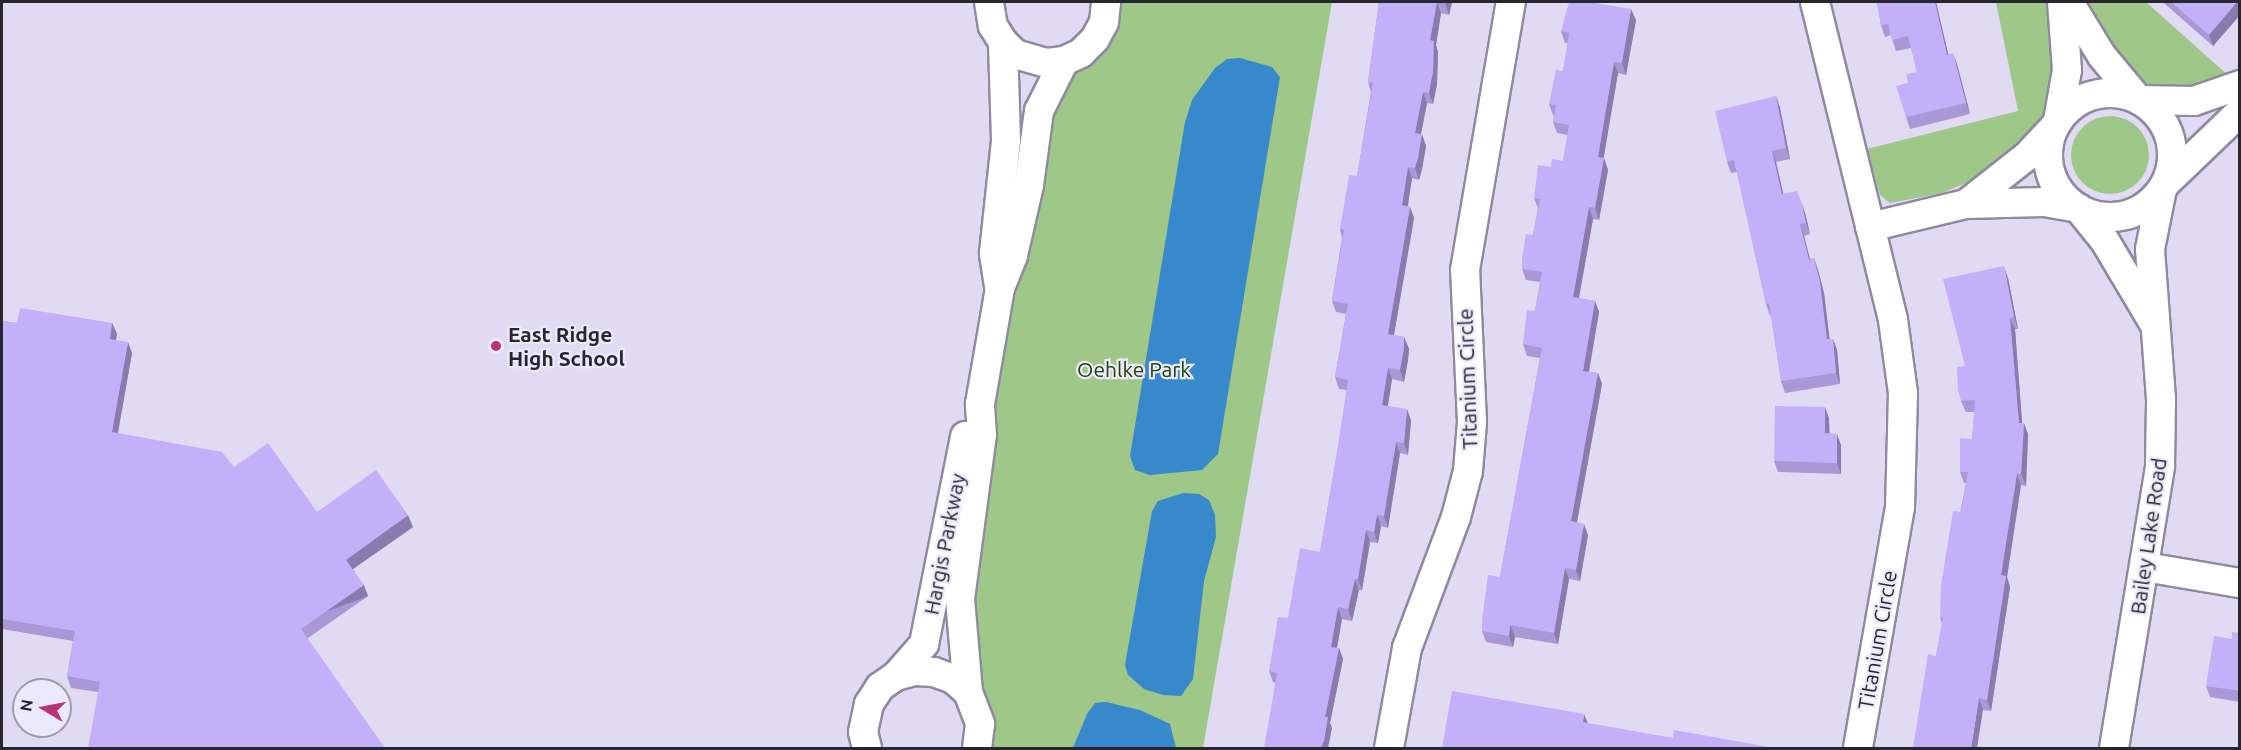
<!DOCTYPE html>
<style>
body{margin:0}
#map{position:relative;width:2241px;height:750px;overflow:hidden;background:#e0dbf2;font-family:Ubuntu,sans-serif}
div>[style]{position:absolute}
[style*='--x']{left:calc(var(--x)*1px);top:calc(var(--y)*1px);width:calc(var(--w)*1px);rotate:calc(var(--a)*1deg)}
.green>*{inset:0;background:#9ec788}
.round{border-radius:50%}
.water>*{inset:0;background:#3789cc}
.roads{filter:drop-shadow(2px 0 #8f8aa0) drop-shadow(-2px 0 #8f8aa0) drop-shadow(0 2px #8f8aa0) drop-shadow(0 -2px #8f8aa0)}
.minor>*{height:28px;margin:-14px;padding:0 14px;transform-origin:14px;border-radius:14px;background:#fff}
.minor>.ring{margin:-14px;padding:0;box-sizing:content-box;background:none;border:28px solid #fff;border-radius:50%}
.wall>*{inset:0;background:#a997d6}
.shaded-wall>*{inset:0;background:#897bae;transform-origin:0 0}
.building>*{inset:0;background:#c4b0f9}
.dots>*{width:16px;height:16px;translate:-50% -50%;box-sizing:border-box;border:3px solid #ede9fc;border-radius:50%}
span{translate:-50% -50%;white-space:nowrap;text-align:center;line-height:1.15;-webkit-text-stroke:4.5px #ede9fc;paint-order:stroke}
.poi-label{font-size:21px;color:#28262f;font-weight:700}
.left{translate:0 -50%;text-align:left}
.park-label{font-size:21px;color:#1f4102}
.street-label{font-size:21px;color:#28262f}
.frame{position:absolute;inset:0;border:3px solid #28262f;pointer-events:none}
.north{position:absolute;left:12px;top:678px;width:60px;height:60px;box-sizing:border-box;background:#ede9fc;border:2px solid #9e9baa;border-radius:50%;rotate:280deg;font-size:16px;font-weight:700;line-height:24px;text-align:center;color:#28262f}
.north::after{content:'';display:block;margin:auto;width:21px;height:27px;background:#ba3375;clip-path:polygon(50% 0,100% 100%,50% 72%,0 100%)}
</style>
<div id="map">
<div class="green">
<div style="clip-path:polygon(1114px 2px,1332px 2px,1203px 748px,986px 748px,970px 620px,989px 430px,1050px 107px)"></div>
<div style="clip-path:polygon(1996px 2px,2046px 2px,2056px 69px,2044px 122px,1987px 174px,1942px 193px,1890px 203px,1880px 195px,1867px 149px,2018px 111px)"></div>
<div style="clip-path:polygon(2084px 2px,2146px 2px,2230px 77px,2210px 87px,2146px 87px,2125px 69px)"></div>
<div class="round" style="left:2071px;top:116px;width:78px;height:78px"></div>
</div>
<div class="water">
<div style="clip-path:polygon(1240px 58px,1272px 67px,1280px 77px,1218px 454px,1202px 470px,1150px 475px,1135px 470px,1130px 456px,1185px 122px,1192px 100px,1215px 68px,1227px 59px)"></div>
<div style="clip-path:polygon(1183px 493px,1199px 494px,1209px 500px,1215px 515px,1216px 537px,1204px 581px,1193px 679px,1181px 696px,1163px 695px,1144px 689px,1128px 675px,1125px 665px,1152px 511px,1158px 501px)"></div>
<div style="clip-path:polygon(1106px 702px,1140px 710px,1170px 724px,1176px 748px,1073px 748px,1087px 714px,1095px 703px)"></div>
</div>
<div class="roads">
<div class="minor">
<div style="--x:989;--y:2;--w:24;--a:81"></div>
<div style="--x:993;--y:26;--w:19;--a:58"></div>
<div style="--x:1003;--y:42;--w:17;--a:45"></div>
<div style="--x:1015;--y:54;--w:33;--a:16"></div>
<div style="--x:1047;--y:63;--w:17;--a:-7"></div>
<div style="--x:1064;--y:61;--w:19;--a:-25"></div>
<div style="--x:1081;--y:53;--w:20;--a:-45"></div>
<div style="--x:1095;--y:39;--w:19;--a:-62"></div>
<div style="--x:1104;--y:22;--w:20;--a:-84"></div>
<div style="--x:1815;--y:2;--w:327;--a:76.2"></div>
<div style="--x:1893;--y:320;--w:74;--a:82.2"></div>
<div style="--x:1903;--y:393;--w:114;--a:91.5"></div>
<div style="--x:1900;--y:507;--w:245;--a:99.9"></div>
<div style="--x:2069;--y:2;--w:63;--a:58.6"></div>
<div style="--x:2102;--y:56;--w:56;--a:50.1"></div>
<div class="ring" style="left:2048px;top:93px;width:96px;height:96px"></div>
<div style="--x:2139;--y:100;--w:55;--a:1"></div>
<div style="--x:2194;--y:101;--w:49;--a:-19.2"></div>
<div style="--x:2058;--y:121;--w:52;--a:-80"></div>
<div style="--x:2067;--y:70;--w:68;--a:-94.2"></div>
<div style="--x:2166;--y:183;--w:103;--a:-43.8"></div>
<div style="--x:1966;--y:204;--w:78;--a:-38.2"></div>
<div style="--x:2027;--y:156;--w:40;--a:-47"></div>
<div style="--x:2079;--y:209;--w:41;--a:50.9"></div>
<div style="--x:2105;--y:241;--w:94;--a:59.3"></div>
<div style="--x:1870;--y:227;--w:99;--a:-13.5"></div>
<div style="--x:1966;--y:204;--w:78;--a:-1.5"></div>
<div style="--x:2044;--y:202;--w:35;--a:10"></div>
<div style="--x:999;--y:286;--w:33;--a:-99"></div>
<div style="--x:994;--y:253;--w:114;--a:-83.9"></div>
<div style="--x:1006;--y:140;--w:98;--a:-91.8"></div>
<div style="--x:2145;--y:567;--w:96;--a:9.6"></div>
<div style="--x:896;--y:676;--w:43;--a:-48.8"></div>
<div style="--x:924;--y:644;--w:212;--a:-78.8"></div>
<div style="--x:968;--y:692;--w:93;--a:-94.9"></div>
<div style="--x:960;--y:599;--w:165;--a:-82.4"></div>
<div style="--x:982;--y:435;--w:31;--a:-94"></div>
<div style="--x:980;--y:404;--w:118;--a:-80.2"></div>
<div style="--x:1000;--y:288;--w:35;--a:-68"></div>
<div style="--x:1013;--y:255;--w:72;--a:-77.1"></div>
<div style="--x:1029;--y:185;--w:75;--a:-82.3"></div>
<div style="--x:1039;--y:111;--w:56;--a:-63.4"></div>
<div style="--x:867;--y:748;--w:16;--a:-104"></div>
<div style="--x:863;--y:732;--w:29;--a:-78"></div>
<div style="--x:869;--y:704;--w:20;--a:-57"></div>
<div style="--x:880;--y:687;--w:19;--a:-35"></div>
<div style="--x:896;--y:676;--w:20;--a:-15"></div>
<div style="--x:915;--y:671;--w:19;--a:3"></div>
<div style="--x:934;--y:672;--w:20;--a:20"></div>
<div style="--x:953;--y:679;--w:20;--a:41"></div>
<div style="--x:968;--y:692;--w:34;--a:69"></div>
<div style="--x:980;--y:724;--w:24;--a:97"></div>
<div style="--x:1389;--y:748;--w:102;--a:-79.8"></div>
<div style="--x:1407;--y:648;--w:140;--a:-69.5"></div>
<div style="--x:1456;--y:517;--w:48;--a:-75.4"></div>
<div style="--x:1468;--y:471;--w:49;--a:-85.3"></div>
<div style="--x:1472;--y:422;--w:152;--a:-92.6"></div>
<div style="--x:1465;--y:270;--w:272;--a:-80.3"></div>
<div style="--x:2114;--y:748;--w:286;--a:-80.7"></div>
<div style="--x:2160;--y:466;--w:67;--a:-89.1"></div>
<div style="--x:2161;--y:399;--w:150;--a:-94.2"></div>
<div style="--x:2150;--y:249;--w:61;--a:-78.7"></div>
</div>
</div>
<div class="wall">
<div style="clip-path:polygon(1379px 2px,1452px 2px,1449px 15px,1441px 13px,1436px 45px,1438px 52px,1437px 84px,1433px 104px,1427px 103px,1421px 134px,1426px 146px,1422px 169px,1419px 180px,1412px 178px,1408px 206px,1410px 207px,1414px 218px,1394px 335px,1404px 337px,1409px 349px,1408px 360px,1404px 382px,1392px 379px,1388px 406px,1411px 420px,1408px 455px,1400px 453px,1388px 528px,1381px 526px,1378px 543px,1370px 542px,1362px 590px,1359px 590px,1352px 621px,1342px 619px,1337px 648px,1339px 648px,1343px 659px,1330px 723px,1332px 728px,1275px 683px,1273px 682px,1269px 671px,1288px 618px,1320px 552px,1337px 453px,1347px 390px,1339px 389px,1335px 377px,1346px 314px,1336px 312px,1332px 301px,1342px 238px,1340px 229px,1357px 176px,1371px 92px,1368px 82px)"></div>
<div style="clip-path:polygon(1877px 2px,1936px 2px,1948px 54px,1957px 64px,1970px 114px,1910px 129px,1906px 117px,1908px 83px,1917px 72px,1911px 48px,1896px 51px,1891px 35px,1885px 37px,1881px 25px)"></div>
<div style="clip-path:polygon(2164px 2px,2240px 2px,2240px 15px,2213px 46px,2165px 4px)"></div>
<div style="clip-path:polygon(1636px 20px,1626px 75px,1618px 73px,1603px 158px,1608px 170px,1599px 220px,1593px 219px,1579px 298px,1595px 301px,1599px 312px,1589px 372px,1598px 373px,1602px 384px,1577px 522px,1588px 535px,1580px 581px,1569px 579px,1558px 644px,1515px 637px,1513px 647px,1486px 642px,1482px 631px,1500px 577px,1540px 358px,1527px 356px,1523px 344px,1535px 311px,1540px 282px,1526px 280px,1522px 269px,1533px 235px,1538px 208px,1534px 198px,1551px 167px,1563px 161px,1568px 135px,1557px 133px,1553px 122px,1554px 116px,1553px 115px,1549px 104px,1563px 71px,1568px 43px,1565px 43px,1561px 31px)"></div>
<div style="clip-path:polygon(1776px 96px,1780px 108px,1790px 159px,1776px 162px,1783px 194px,1805px 213px,1810px 234px,1804px 236px,1810px 259px,1814px 258px,1818px 270px,1824px 293px,1829px 339px,1833px 339px,1837px 350px,1840px 384px,1785px 393px,1781px 381px,1771px 315px,1770px 316px,1766px 304px,1737px 172px,1731px 173px,1727px 162px)"></div>
<div style="clip-path:polygon(2008px 278px,2018px 329px,2015px 329px,2022px 423px,2028px 434px,2026px 486px,2021px 485px,2007px 577px,2010px 587px,1991px 711px,1983px 710px,1936px 656px,1942px 624px,1940px 617px,1966px 483px,1964px 483px,1960px 472px,1972px 439px,1975px 412px,1966px 412px,1961px 401px,1965px 366px)"></div>
<div style="clip-path:polygon(2px 321px,17px 323px,112px 323px,117px 334px,115px 340px,132px 353px,118px 433px,234px 467px,317px 512px,413px 527px,353px 569px,368px 596px,308px 638px,98px 692px,71px 688px,67px 676px,73px 641px,2px 629px)"></div>
<div style="clip-path:polygon(1829px 418px,1829px 434px,1841px 445px,1841px 474px,1778px 472px,1774px 461px)"></div>
<div style="clip-path:polygon(2240px 633px,2240px 702px,2210px 697px,2206px 686px,2232px 639px)"></div>
</div>
<div class="shaded-wall">
<div style="clip-path:polygon(1437px 2px,1441px 13px,1436px 45px,1438px 52px,1437px 84px,1433px 104px,1429px 93px,1430px 40px)"></div>
<div style="clip-path:polygon(1446px 2px,1452px 2px,1449px 15px,1445px 3px)"></div>
<div style="clip-path:polygon(1935px 2px,1936px 2px,1951px 66px,1947px 55px)"></div>
<div style="clip-path:polygon(2237px 2px,2240px 2px,2240px 15px,2213px 46px,2209px 35px)"></div>
<div style="clip-path:polygon(1631px 9px,1636px 20px,1626px 75px,1622px 63px)"></div>
<div style="clip-path:polygon(1953px 53px,1957px 64px,1970px 114px,1966px 103px)"></div>
<div style="clip-path:polygon(1614px 62px,1618px 73px,1602px 168px,1598px 157px)"></div>
<div style="clip-path:polygon(1423px 92px,1427px 103px,1419px 144px,1415px 133px)"></div>
<div style="clip-path:polygon(1776px 96px,1780px 108px,1790px 159px,1786px 148px)"></div>
<div style="clip-path:polygon(1422px 134px,1426px 146px,1422px 169px,1419px 180px,1415px 168px)"></div>
<div style="clip-path:polygon(1772px 151px,1776px 162px,1786px 205px,1782px 194px)"></div>
<div style="clip-path:polygon(1604px 158px,1608px 170px,1599px 220px,1595px 208px)"></div>
<div style="clip-path:polygon(1408px 167px,1412px 178px,1406px 216px,1402px 205px)"></div>
<div style="clip-path:polygon(1801px 201px,1805px 213px,1810px 234px,1806px 223px)"></div>
<div style="clip-path:polygon(1410px 207px,1414px 218px,1392px 346px,1388px 334px)"></div>
<div style="clip-path:polygon(1589px 207px,1593px 219px,1577px 308px,1573px 297px)"></div>
<div style="clip-path:polygon(1800px 224px,1804px 236px,1813px 271px,1809px 260px)"></div>
<div style="clip-path:polygon(1814px 258px,1818px 270px,1824px 293px,1831px 351px,1827px 339px)"></div>
<div style="clip-path:polygon(2004px 266px,2008px 278px,2018px 329px,2014px 317px)"></div>
<div style="clip-path:polygon(1595px 301px,1599px 312px,1587px 382px,1583px 371px)"></div>
<div style="clip-path:polygon(2010px 318px,2015px 329px,2023px 434px,2019px 423px)"></div>
<div style="clip-path:polygon(112px 323px,117px 334px,114px 351px,110px 339px)"></div>
<div style="clip-path:polygon(1404px 337px,1409px 349px,1408px 360px,1404px 382px,1400px 370px)"></div>
<div style="clip-path:polygon(1833px 339px,1837px 350px,1840px 384px,1836px 373px)"></div>
<div style="clip-path:polygon(128px 342px,132px 353px,116px 443px,112px 432px)"></div>
<div style="clip-path:polygon(1388px 368px,1392px 379px,1386px 416px,1382px 405px)"></div>
<div style="clip-path:polygon(1598px 373px,1602px 384px,1575px 533px,1571px 521px)"></div>
<div style="clip-path:polygon(1825px 407px,1829px 418px,1830px 445px,1825px 433px)"></div>
<div style="clip-path:polygon(1407px 409px,1411px 420px,1408px 455px,1404px 443px)"></div>
<div style="clip-path:polygon(2024px 423px,2028px 434px,2026px 486px,2021px 474px)"></div>
<div style="clip-path:polygon(1837px 434px,1841px 445px,1841px 474px,1837px 463px)"></div>
<div style="clip-path:polygon(1396px 442px,1400px 453px,1388px 528px,1384px 516px)"></div>
<div style="clip-path:polygon(2017px 474px,2021px 485px,2007px 577px,2010px 587px,1991px 711px,1987px 700px,2001px 575px)"></div>
<div style="clip-path:polygon(408px 515px,413px 527px,350px 571px,346px 560px)"></div>
<div style="clip-path:polygon(1377px 515px,1381px 526px,1378px 543px,1374px 532px)"></div>
<div style="clip-path:polygon(1584px 524px,1588px 535px,1580px 581px,1576px 570px)"></div>
<div style="clip-path:polygon(1366px 530px,1370px 542px,1362px 590px,1358px 579px)"></div>
<div style="clip-path:polygon(1565px 568px,1569px 579px,1558px 644px,1554px 633px)"></div>
<div style="clip-path:polygon(1355px 579px,1359px 590px,1352px 621px,1348px 609px)"></div>
<div style="left:364px;top:585px;width:12px;height:77px;rotate:70deg"></div>
<div style="clip-path:polygon(1338px 607px,1342px 619px,1335px 658px,1331px 647px)"></div>
<div style="clip-path:polygon(1510px 625px,1515px 637px,1513px 647px,1509px 636px)"></div>
<div style="clip-path:polygon(1339px 648px,1343px 659px,1330px 723px,1332px 728px,1328px 748px,1321px 748px,1325px 717px)"></div>
<div style="clip-path:polygon(1979px 698px,1983px 710px,1977px 748px,1971px 748px)"></div>
<div style="clip-path:polygon(1584px 714px,1589px 726px,1583px 722px)"></div>
</div>
<div class="building">
<div style="clip-path:polygon(1379px 2px,1446px 2px,1445px 3px,1437px 2px,1430px 40px,1434px 41px,1433px 72px,1429px 93px,1423px 92px,1415px 133px,1422px 134px,1418px 158px,1415px 168px,1408px 167px,1402px 205px,1410px 207px,1388px 334px,1404px 337px,1404px 349px,1400px 370px,1388px 368px,1382px 405px,1407px 409px,1404px 443px,1396px 442px,1384px 516px,1377px 515px,1374px 532px,1366px 530px,1358px 579px,1355px 579px,1348px 609px,1338px 607px,1331px 647px,1339px 648px,1325px 717px,1328px 717px,1324px 741px,1321px 748px,1264px 748px,1277px 673px,1269px 671px,1278px 617px,1288px 618px,1300px 548px,1320px 552px,1337px 453px,1348px 380px,1335px 377px,1348px 304px,1332px 301px,1344px 230px,1340px 229px,1349px 175px,1357px 176px,1373px 83px,1368px 82px)"></div>
<div style="clip-path:polygon(1569px 2px,1589px 2px,1631px 9px,1622px 63px,1614px 62px,1598px 157px,1604px 158px,1595px 208px,1589px 207px,1573px 297px,1595px 301px,1583px 371px,1598px 373px,1571px 521px,1584px 524px,1576px 570px,1565px 568px,1554px 633px,1510px 625px,1509px 636px,1482px 631px,1482px 620px,1488px 575px,1500px 577px,1542px 348px,1523px 344px,1527px 310px,1535px 311px,1542px 272px,1522px 269px,1522px 258px,1526px 234px,1533px 235px,1540px 199px,1534px 198px,1538px 165px,1551px 167px,1552px 159px,1563px 161px,1569px 125px,1553px 122px,1556px 105px,1549px 104px,1556px 70px,1563px 71px,1569px 33px,1561px 31px)"></div>
<div style="clip-path:polygon(1877px 2px,1935px 2px,1947px 55px,1953px 53px,1966px 103px,1906px 117px,1896px 86px,1908px 83px,1906px 74px,1917px 72px,1908px 36px,1892px 40px,1888px 24px,1881px 25px)"></div>
<div style="clip-path:polygon(2171px 2px,2237px 2px,2209px 35px)"></div>
<div style="clip-path:polygon(1776px 96px,1786px 148px,1772px 151px,1782px 194px,1797px 191px,1801px 201px,1806px 223px,1800px 224px,1809px 260px,1814px 258px,1820px 282px,1827px 339px,1833px 339px,1836px 373px,1781px 381px,1769px 303px,1766px 304px,1734px 160px,1727px 162px,1715px 111px)"></div>
<div style="clip-path:polygon(2004px 266px,2014px 317px,2010px 318px,2019px 423px,2024px 423px,2021px 474px,2017px 474px,2001px 575px,2006px 576px,1987px 700px,1979px 698px,1971px 748px,1913px 748px,1928px 654px,1936px 656px,1943px 618px,1940px 617px,1941px 585px,1953px 511px,1961px 512px,1968px 472px,1960px 472px,1960px 438px,1972px 439px,1975px 400px,1961px 401px,1958px 390px,1957px 367px,1965px 366px,1943px 279px)"></div>
<div style="clip-path:polygon(20px 308px,112px 323px,110px 339px,128px 342px,112px 432px,222px 452px,234px 467px,268px 443px,317px 512px,376px 470px,408px 515px,346px 560px,364px 585px,301px 629px,385px 748px,88px 748px,100px 682px,67px 676px,75px 631px,2px 619px,2px 321px,17px 323px)"></div>
<div style="clip-path:polygon(1775px 406px,1825px 407px,1825px 433px,1837px 434px,1837px 463px,1774px 461px)"></div>
<div style="clip-path:polygon(2232px 632px,2240px 633px,2240px 691px,2206px 686px,2214px 636px,2232px 639px)"></div>
<div style="clip-path:polygon(1452px 691px,1584px 714px,1583px 722px,1673px 738px,1674px 730px,1775px 748px,1442px 748px)"></div>
</div>
<div class="dots">
<div style="left:496px;top:346px;background:#ba3375"></div>
</div>
<div class="poi-label">
<span class="left" style="left:508px;top:346px">East Ridge<br>High School</span>
</div>
<div class="park-label">
<span style="left:1134px;top:369px">Oehlke Park</span>
</div>
<div class="street-label">
<span style="left:1467px;top:379px;rotate:-92deg">Titanium Circle</span>
<span style="left:2148px;top:536px;rotate:-82deg">Bailey Lake Road</span>
<span style="left:944px;top:544px;rotate:-79deg">Hargis Parkway</span>
<span style="left:1877px;top:640px;rotate:-80deg">Titanium Circle</span>
</div>
<div class="frame"></div>
<div class="north">N</div>
</div>
